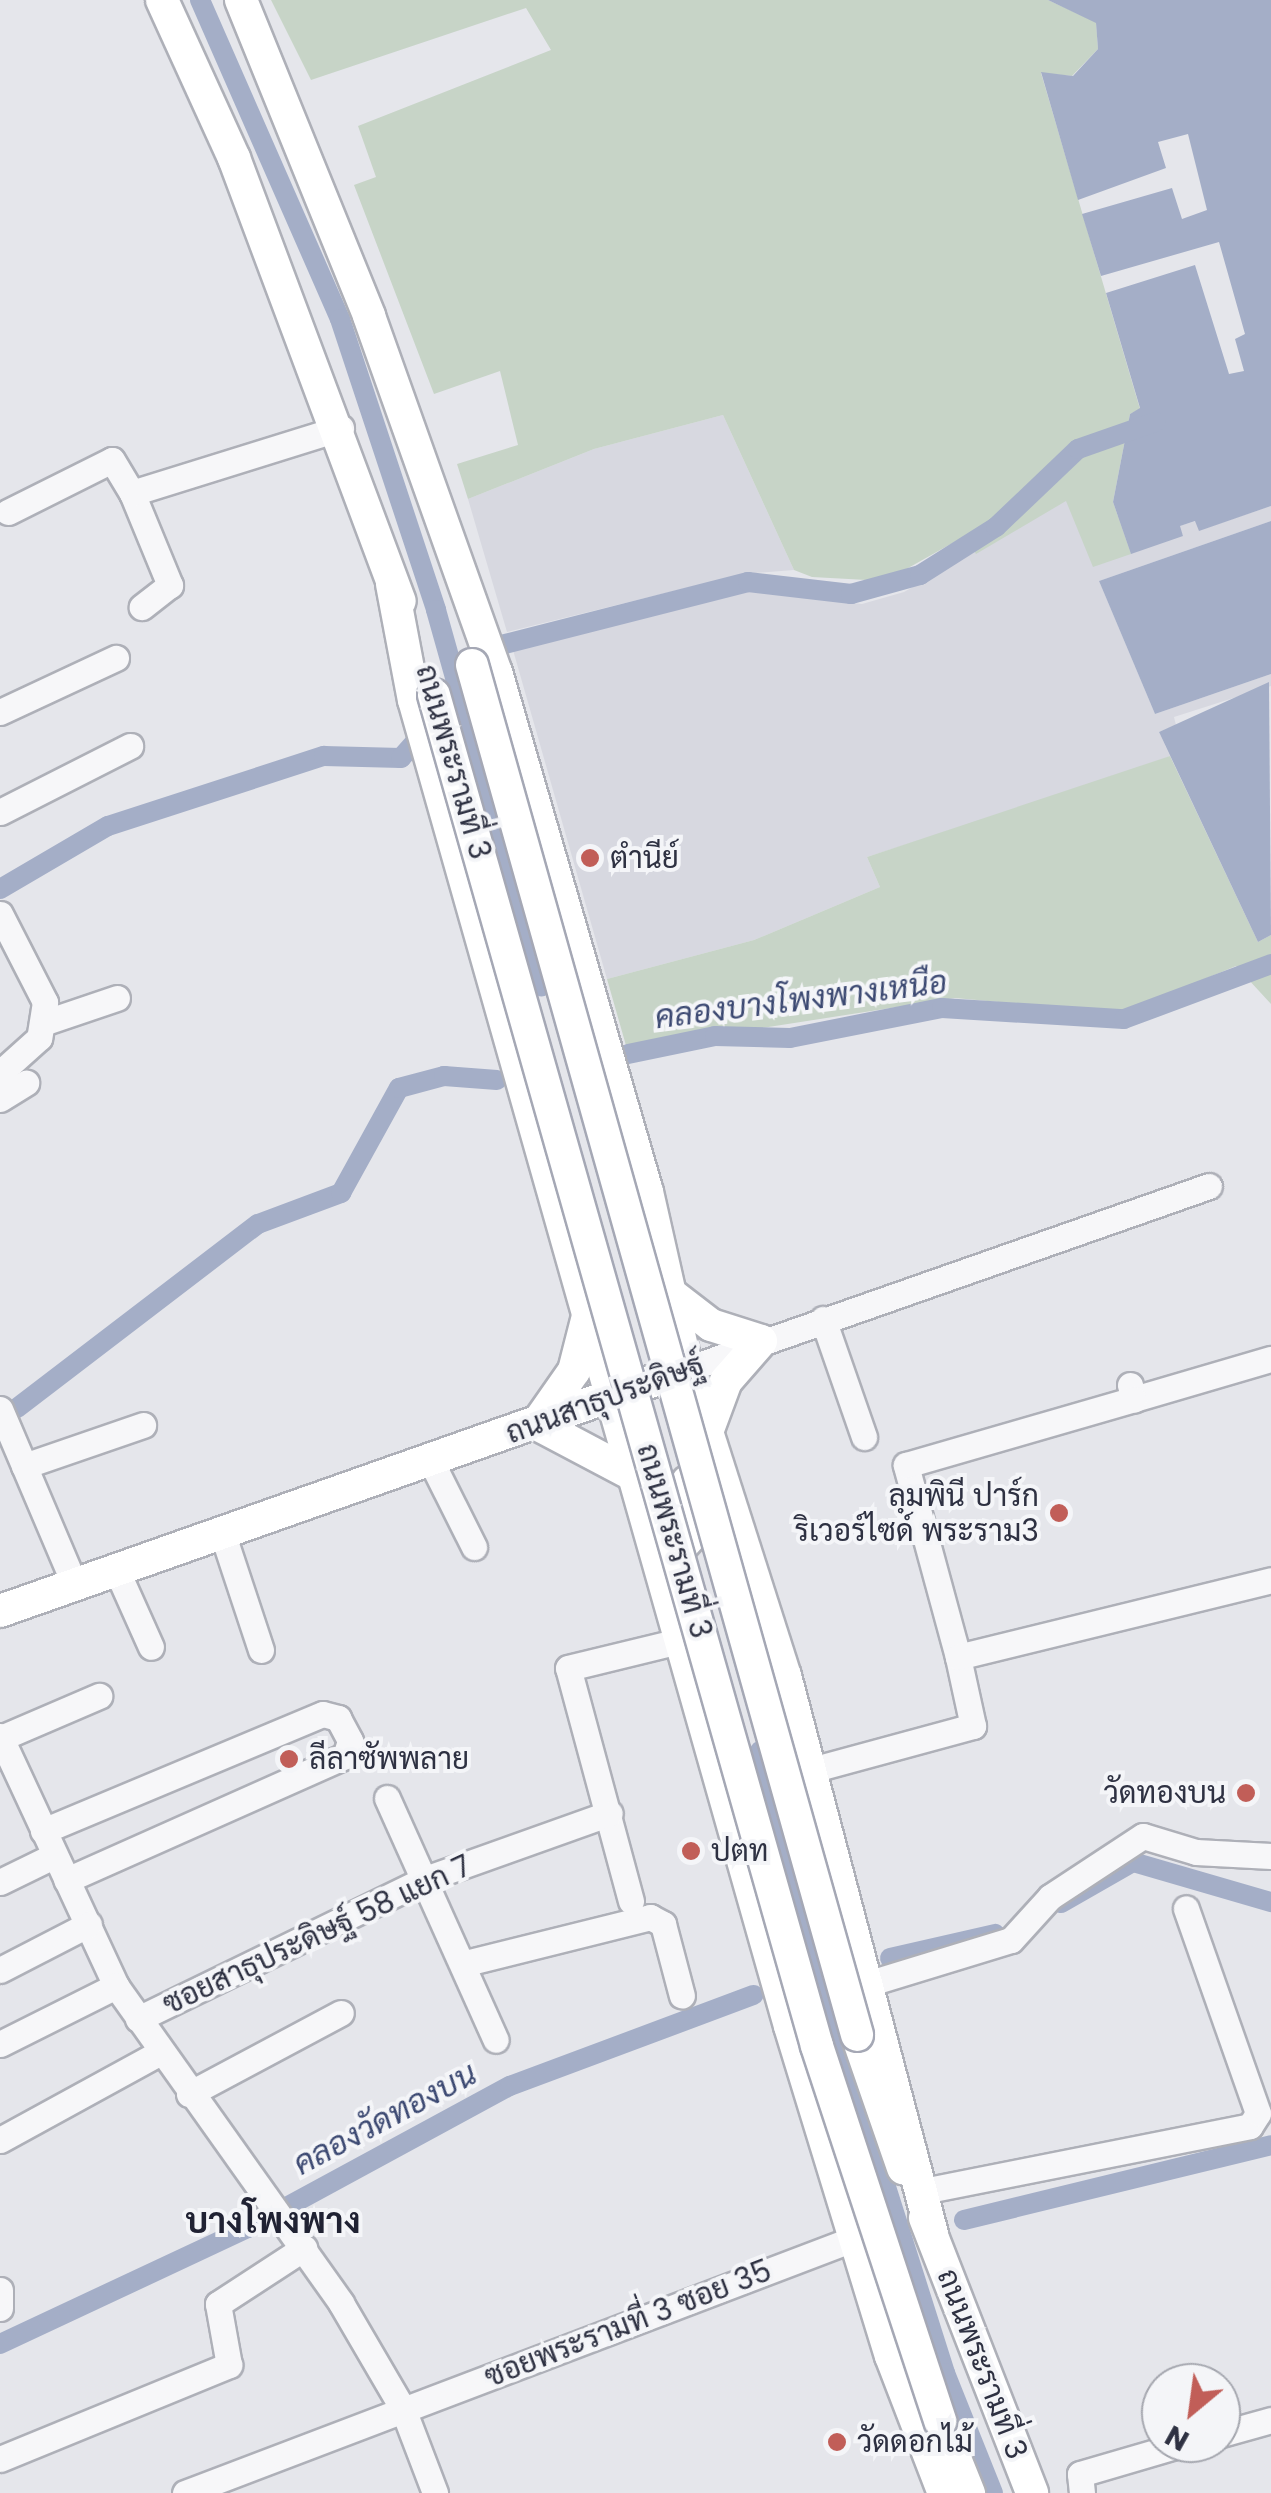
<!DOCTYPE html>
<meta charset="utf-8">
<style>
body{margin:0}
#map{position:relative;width:1271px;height:2493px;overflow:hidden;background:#e5e6eb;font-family:Poppins,Sarabun,sans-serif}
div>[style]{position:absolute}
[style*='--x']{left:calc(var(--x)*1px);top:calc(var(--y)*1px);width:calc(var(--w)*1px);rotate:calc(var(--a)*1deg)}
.built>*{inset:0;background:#d7d8e0}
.green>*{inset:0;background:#c7d4c7}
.water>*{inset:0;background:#a4aec7}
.canal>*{height:20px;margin:-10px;padding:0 10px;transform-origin:10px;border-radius:10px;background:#a4aec7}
.roads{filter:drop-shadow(2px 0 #aeb0b8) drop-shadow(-2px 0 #aeb0b8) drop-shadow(0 2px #aeb0b8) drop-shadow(0 -2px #aeb0b8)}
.minor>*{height:25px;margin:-12.5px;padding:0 12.5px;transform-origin:12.5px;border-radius:12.5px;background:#f7f7f9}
.major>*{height:32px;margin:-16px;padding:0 16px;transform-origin:16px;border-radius:16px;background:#fff}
.bridges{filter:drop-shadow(2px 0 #a5a8b5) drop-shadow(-2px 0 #a5a8b5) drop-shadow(0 2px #a5a8b5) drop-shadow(0 -2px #a5a8b5)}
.major-bridge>*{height:32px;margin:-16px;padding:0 16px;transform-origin:16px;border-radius:16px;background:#fff}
.dots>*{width:28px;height:28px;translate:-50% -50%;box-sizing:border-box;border:5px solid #f4f5f8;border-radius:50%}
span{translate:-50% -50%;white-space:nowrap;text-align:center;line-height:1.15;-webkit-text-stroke:8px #f4f5f8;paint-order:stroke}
.street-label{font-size:30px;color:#2e3142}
.poi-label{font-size:30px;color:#2e3142}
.left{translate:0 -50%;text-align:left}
.right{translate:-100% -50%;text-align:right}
.water-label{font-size:32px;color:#3c4972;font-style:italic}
.quarter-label{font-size:35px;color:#202233;font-weight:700}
.north{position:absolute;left:1141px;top:2363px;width:100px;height:100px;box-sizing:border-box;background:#f4f5f8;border:2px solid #a5a7af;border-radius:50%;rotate:209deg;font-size:28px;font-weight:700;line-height:40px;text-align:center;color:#2e3142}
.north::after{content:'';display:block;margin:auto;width:35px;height:45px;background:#c15e58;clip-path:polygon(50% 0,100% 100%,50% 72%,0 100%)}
</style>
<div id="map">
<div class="built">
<div style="clip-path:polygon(723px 415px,794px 570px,743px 574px,507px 632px,468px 499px,594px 449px)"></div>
<div style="clip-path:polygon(1066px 500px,1183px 536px,1179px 526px,1196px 521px,1200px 530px,1271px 506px,1271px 521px,1099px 581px,1155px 714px,1271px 674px,1271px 686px,1174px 717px,1176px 725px,1159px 732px,1170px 756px,1144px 768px,867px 857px,880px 887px,754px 940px,607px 979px,513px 650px,741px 591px,862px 604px,904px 592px)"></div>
</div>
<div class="green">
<div style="clip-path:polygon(271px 0,1048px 0,1096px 22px,1098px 49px,1072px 76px,1041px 73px,1140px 409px,1130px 414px,1113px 502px,1131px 554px,1093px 567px,1066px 501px,976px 554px,965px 536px,885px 581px,812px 577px,794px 570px,723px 415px,594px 449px,468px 499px,457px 464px,518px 445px,500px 371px,434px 394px,354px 185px,376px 177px,358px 126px,551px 50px,526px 8px,311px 80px)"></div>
<div style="clip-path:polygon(1170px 756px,1258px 942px,1271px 935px,1271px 1004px,1236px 966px,1122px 1013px,955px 998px,627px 1049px,607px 979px,754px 940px,880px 887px,867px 857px)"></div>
</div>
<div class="water">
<div style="clip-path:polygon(1048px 0,1271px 0,1271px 506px,1199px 531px,1195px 521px,1180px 526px,1183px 536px,1131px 554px,1113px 502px,1130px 414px,1140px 408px,1106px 293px,1195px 265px,1229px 374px,1244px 371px,1235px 339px,1245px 334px,1219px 242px,1101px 276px,1082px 214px,1172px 188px,1182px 219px,1207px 210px,1188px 134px,1158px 142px,1166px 168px,1078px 200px,1041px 72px,1073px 76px,1098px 49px,1096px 23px)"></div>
<div style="clip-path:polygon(1271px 521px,1271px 674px,1155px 714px,1099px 581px)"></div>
<div style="clip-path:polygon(1269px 682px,1271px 935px,1258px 942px,1159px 732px)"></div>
</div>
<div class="canal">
<div style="--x:200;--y:0;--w:348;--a:66.3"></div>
<div style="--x:340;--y:319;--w:306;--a:71.7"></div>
<div style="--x:436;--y:610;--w:391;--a:74.3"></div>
<div style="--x:0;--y:889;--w:125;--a:-30.3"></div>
<div style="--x:108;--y:826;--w:227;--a:-18"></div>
<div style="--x:324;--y:756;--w:77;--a:1.5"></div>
<div style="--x:401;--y:758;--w:151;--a:-48.5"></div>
<div style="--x:501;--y:645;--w:255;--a:-14.3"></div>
<div style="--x:748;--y:582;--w:104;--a:6.6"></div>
<div style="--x:851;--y:594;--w:72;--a:-15.4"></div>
<div style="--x:920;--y:575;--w:90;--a:-32.3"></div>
<div style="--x:996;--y:527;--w:113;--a:-43.6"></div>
<div style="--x:1078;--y:449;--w:82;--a:-19.3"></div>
<div style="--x:628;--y:1054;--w:89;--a:-11.7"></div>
<div style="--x:715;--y:1036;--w:75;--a:1.5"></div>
<div style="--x:790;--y:1038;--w:155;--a:-11.2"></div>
<div style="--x:942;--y:1008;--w:182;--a:3.5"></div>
<div style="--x:1124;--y:1019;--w:157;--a:-20.5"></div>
<div style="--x:17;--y:1408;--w:303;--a:-37.4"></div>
<div style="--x:258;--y:1224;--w:89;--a:-20.5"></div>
<div style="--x:341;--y:1193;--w:120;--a:-61.1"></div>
<div style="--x:399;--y:1088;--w:47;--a:-14.9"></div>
<div style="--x:444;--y:1076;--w:53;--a:4.3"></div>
<div style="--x:760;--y:1751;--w:328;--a:74.4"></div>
<div style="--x:848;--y:2067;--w:321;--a:72.4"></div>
<div style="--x:945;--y:2373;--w:129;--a:68.2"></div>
<div style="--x:1061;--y:1903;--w:83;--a:-29.7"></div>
<div style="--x:1133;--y:1862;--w:144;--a:16.2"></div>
<div style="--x:890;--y:1958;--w:108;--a:-12.9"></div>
<div style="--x:964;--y:2220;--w:316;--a:-13.7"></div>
<div style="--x:0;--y:2344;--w:274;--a:-25.1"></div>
<div style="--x:248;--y:2228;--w:298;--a:-28.5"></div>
<div style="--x:510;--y:2086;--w:260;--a:-20.5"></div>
</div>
<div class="roads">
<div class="minor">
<div style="--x:132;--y:493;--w:100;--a:67.6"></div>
<div style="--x:170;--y:585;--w:36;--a:142"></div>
<div style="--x:8;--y:512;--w:116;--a:-26.6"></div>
<div style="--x:112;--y:460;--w:39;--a:59"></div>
<div style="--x:132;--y:493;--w:219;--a:-17.3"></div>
<div style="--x:0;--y:712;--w:128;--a:-25"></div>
<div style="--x:0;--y:812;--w:146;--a:-26.9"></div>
<div style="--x:0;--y:914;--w:99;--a:62.9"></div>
<div style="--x:45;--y:1002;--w:36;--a:99"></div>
<div style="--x:39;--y:1038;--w:52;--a:138.1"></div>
<div style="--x:43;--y:1023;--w:78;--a:-18.7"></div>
<div style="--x:0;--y:1099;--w:31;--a:-32"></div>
<div style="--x:823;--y:1319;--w:125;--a:70.8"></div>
<div style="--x:687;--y:1369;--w:553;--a:-19.32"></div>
<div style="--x:1130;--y:1385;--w:15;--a:74"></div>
<div style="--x:1134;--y:1399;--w:143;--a:-16.3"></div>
<div style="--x:0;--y:1409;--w:192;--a:67"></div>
<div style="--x:432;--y:1463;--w:94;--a:63.4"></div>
<div style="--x:24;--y:1466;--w:126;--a:-19"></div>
<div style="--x:223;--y:1535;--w:121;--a:71.7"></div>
<div style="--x:117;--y:1571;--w:83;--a:65.9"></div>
<div style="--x:958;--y:1657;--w:199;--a:-105.2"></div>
<div style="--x:906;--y:1465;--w:237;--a:-16.1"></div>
<div style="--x:0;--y:1736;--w:276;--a:65.1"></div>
<div style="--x:116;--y:1986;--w:389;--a:54.6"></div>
<div style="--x:341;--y:2303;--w:123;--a:59.7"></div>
<div style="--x:403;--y:2409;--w:90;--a:69.1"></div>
<div style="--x:1;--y:1738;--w:107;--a:-23.2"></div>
<div style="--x:811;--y:1770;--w:168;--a:-15.2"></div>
<div style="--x:973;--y:1726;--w:71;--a:-102.3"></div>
<div style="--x:958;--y:1657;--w:322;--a:-13.8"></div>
<div style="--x:387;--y:1798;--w:265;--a:65.8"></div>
<div style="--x:43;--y:1831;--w:303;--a:-22.7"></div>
<div style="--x:323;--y:1714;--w:16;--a:15"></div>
<div style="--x:338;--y:1718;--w:26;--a:62"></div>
<div style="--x:350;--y:1741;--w:16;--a:108"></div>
<div style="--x:345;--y:1756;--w:305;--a:156"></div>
<div style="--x:0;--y:1882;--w:61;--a:-26.1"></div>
<div style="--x:631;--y:1901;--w:241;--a:-105.1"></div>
<div style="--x:568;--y:1668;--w:118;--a:-13.7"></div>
<div style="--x:466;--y:1963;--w:190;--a:-14"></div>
<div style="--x:650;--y:1917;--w:15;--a:28"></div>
<div style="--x:663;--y:1924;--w:74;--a:75.2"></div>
<div style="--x:0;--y:1970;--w:100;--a:-27.3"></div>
<div style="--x:870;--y:1983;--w:147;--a:-17"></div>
<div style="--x:1011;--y:1940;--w:58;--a:-47.8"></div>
<div style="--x:1050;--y:1897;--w:111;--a:-33.3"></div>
<div style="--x:1143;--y:1836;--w:55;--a:16.8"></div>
<div style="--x:1196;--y:1852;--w:75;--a:3.1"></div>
<div style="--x:138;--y:2019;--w:319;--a:-26"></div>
<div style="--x:425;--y:1879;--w:196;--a:-19.6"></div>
<div style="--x:0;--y:2044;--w:130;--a:-26.6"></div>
<div style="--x:189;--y:2094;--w:172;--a:-28.1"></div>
<div style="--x:0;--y:2140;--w:183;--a:-28.7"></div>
<div style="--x:923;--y:2191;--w:333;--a:-11.2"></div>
<div style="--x:1250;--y:2126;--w:15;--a:-58"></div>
<div style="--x:1258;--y:2113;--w:217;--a:-109.4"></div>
<div style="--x:0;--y:2290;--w:18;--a:90"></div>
<div style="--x:1221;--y:2434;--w:52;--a:-15.6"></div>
<div style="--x:0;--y:2459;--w:248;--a:-22.3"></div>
<div style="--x:229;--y:2365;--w:62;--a:-100.2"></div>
<div style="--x:218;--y:2304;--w:103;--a:-33.1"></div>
<div style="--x:185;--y:2493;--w:715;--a:-20.82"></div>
<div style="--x:1082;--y:2493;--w:19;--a:-96"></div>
<div style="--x:1080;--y:2474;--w:110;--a:-16.3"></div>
</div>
<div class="major">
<div style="--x:162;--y:0;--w:174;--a:65.5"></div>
<div style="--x:234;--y:158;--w:473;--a:69.5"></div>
<div style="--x:241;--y:0;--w:341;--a:67.9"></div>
<div style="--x:369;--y:316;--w:378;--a:70.4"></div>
<div style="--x:496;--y:672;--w:541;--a:73.81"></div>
<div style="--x:647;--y:1192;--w:181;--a:77.3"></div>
<div style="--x:687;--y:1369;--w:322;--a:72.3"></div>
<div style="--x:785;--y:1676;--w:577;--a:75.24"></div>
<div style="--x:392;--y:584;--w:118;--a:79.3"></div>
<div style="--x:414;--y:700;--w:1378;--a:74.17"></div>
<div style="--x:790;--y:2026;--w:345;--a:73"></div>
<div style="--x:891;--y:2356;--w:147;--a:68.9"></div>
<div style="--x:668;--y:1292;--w:54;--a:37.5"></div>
<div style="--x:711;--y:1325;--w:52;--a:17.7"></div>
<div style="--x:761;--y:1341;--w:53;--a:131.2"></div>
<div style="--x:726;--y:1381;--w:54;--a:110.4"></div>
<div style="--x:537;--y:1424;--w:65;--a:-55.1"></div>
<div style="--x:574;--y:1371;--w:57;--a:-75.7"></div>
<div style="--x:537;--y:1424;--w:118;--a:27.9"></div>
<div style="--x:664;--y:1566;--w:47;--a:-48.5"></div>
<div style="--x:695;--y:1531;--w:50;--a:-98"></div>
<div style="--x:0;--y:1611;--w:728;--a:-19.41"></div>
<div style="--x:857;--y:2035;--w:141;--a:70.9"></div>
<div style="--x:925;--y:2218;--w:295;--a:68.7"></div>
<div style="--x:940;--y:2421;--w:78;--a:68.1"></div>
</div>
</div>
<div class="bridges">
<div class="major-bridge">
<div style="--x:472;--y:665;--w:1423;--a:74.3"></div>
<div style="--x:434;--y:695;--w:1404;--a:74.17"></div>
<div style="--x:817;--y:2046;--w:395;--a:71.8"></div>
</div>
</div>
<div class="dots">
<div style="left:590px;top:858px;background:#c15e58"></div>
<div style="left:1059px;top:1513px;background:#c15e58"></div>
<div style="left:289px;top:1759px;background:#c15e58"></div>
<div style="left:1246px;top:1793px;background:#c15e58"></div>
<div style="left:691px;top:1851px;background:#c15e58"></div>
<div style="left:837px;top:2442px;background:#c15e58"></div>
</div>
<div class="street-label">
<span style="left:453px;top:762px;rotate:74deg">ถนนพระรามที่ 3</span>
<span style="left:605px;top:1399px;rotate:-20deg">ถนนสาธุประดิษฐ์</span>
<span style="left:674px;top:1541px;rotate:74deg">ถนนพระรามที่ 3</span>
<span style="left:317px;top:1935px;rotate:-25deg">ซอยสาธุประดิษฐ์ 58 แยก 7</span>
<span style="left:628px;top:2324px;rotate:-21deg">ซอยพระรามที่ 3 ซอย 35</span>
<span style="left:982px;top:2364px;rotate:69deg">ถนนพระรามที่ 3</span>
</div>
<div class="poi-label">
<span class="left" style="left:610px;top:858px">ตำนีย์</span>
<span class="right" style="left:1039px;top:1513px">ลุมพินี ปาร์ก<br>ริเวอร์ไซด์ พระราม3</span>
<span class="left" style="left:309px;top:1759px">ลีลาซัพพลาย</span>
<span class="right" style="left:1226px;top:1793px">วัดทองบน</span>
<span class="left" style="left:711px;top:1851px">ปตท</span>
<span class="left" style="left:857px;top:2442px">วัดดอกไม้</span>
</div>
<div class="water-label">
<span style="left:801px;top:1000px;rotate:-7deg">คลองบางโพงพางเหนือ</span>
<span style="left:385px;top:2119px;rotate:-28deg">คลองวัดทองบน</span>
</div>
<div class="quarter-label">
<span style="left:273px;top:2221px">บางโพงพาง</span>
</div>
<div class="north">N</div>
</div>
